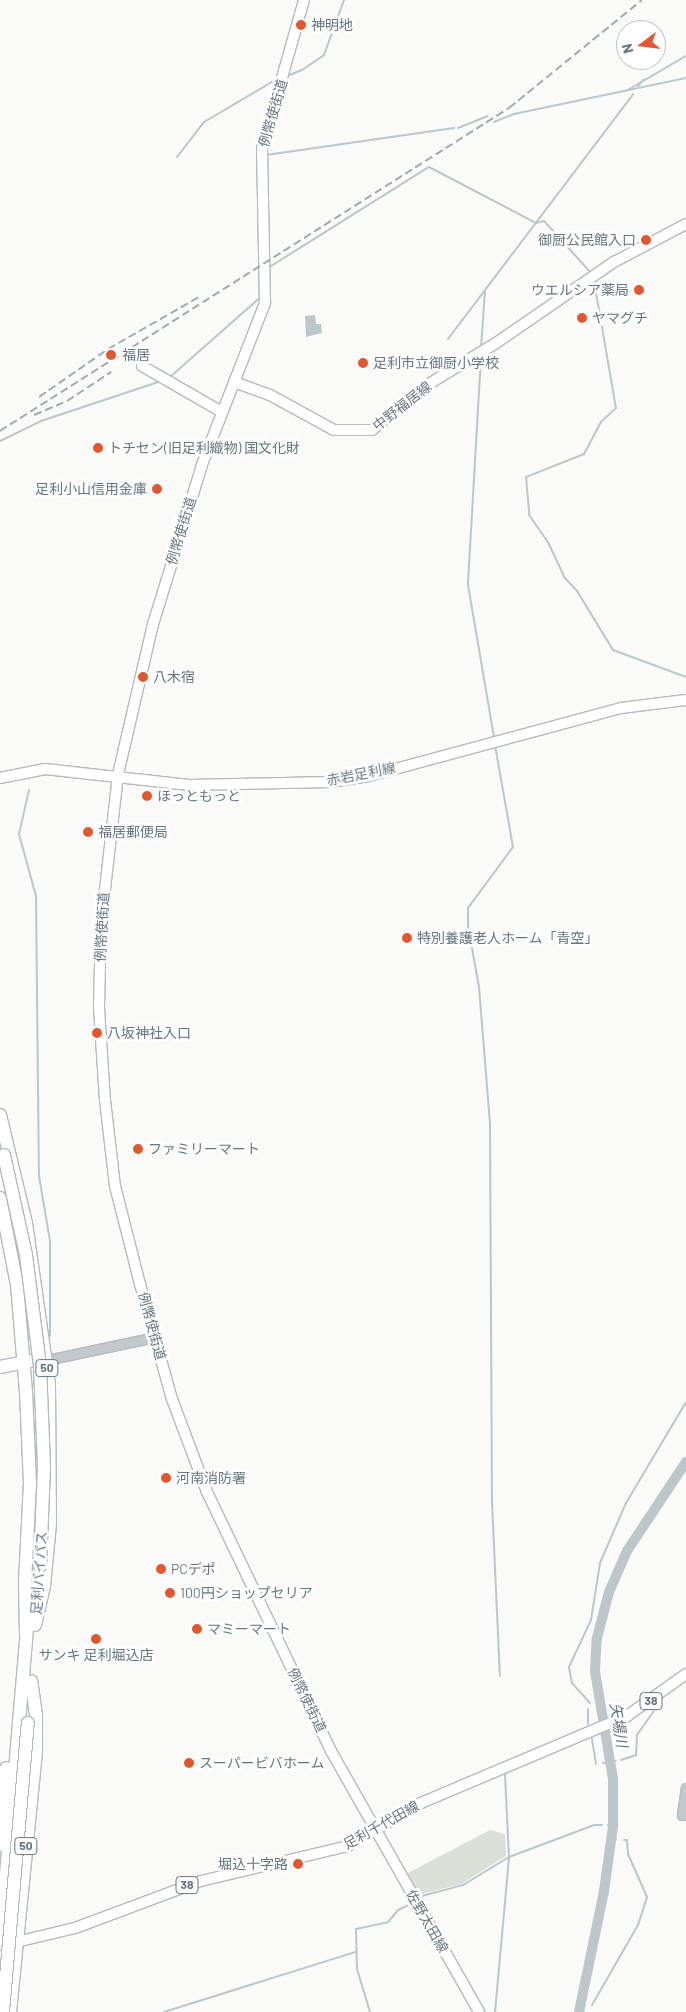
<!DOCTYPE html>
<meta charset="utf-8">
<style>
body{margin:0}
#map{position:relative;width:686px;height:2012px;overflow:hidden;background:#fafaf8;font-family:Barlow,"Noto Sans JP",sans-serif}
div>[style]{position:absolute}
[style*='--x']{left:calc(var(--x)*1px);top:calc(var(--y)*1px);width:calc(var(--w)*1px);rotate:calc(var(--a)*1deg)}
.green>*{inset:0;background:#dadfd7}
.water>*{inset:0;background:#bbc7cb}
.stream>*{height:2px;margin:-1px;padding:0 1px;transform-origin:1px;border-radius:1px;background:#bbc7cb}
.river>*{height:10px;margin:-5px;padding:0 5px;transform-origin:5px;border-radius:5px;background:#bbc7cb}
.roads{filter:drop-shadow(1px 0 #b5babe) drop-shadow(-1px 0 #b5babe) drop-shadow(0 1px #b5babe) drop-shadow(0 -1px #b5babe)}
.minor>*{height:9px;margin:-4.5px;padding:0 4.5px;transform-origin:4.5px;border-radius:4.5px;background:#c3c8cc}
.major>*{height:10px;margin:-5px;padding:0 5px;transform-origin:5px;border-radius:5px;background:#fff}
.highway>*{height:12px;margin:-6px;padding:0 6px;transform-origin:6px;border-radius:6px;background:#fff}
.rail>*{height:2px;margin-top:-1px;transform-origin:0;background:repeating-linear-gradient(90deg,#a2aab0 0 8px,transparent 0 12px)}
.bridges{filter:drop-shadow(1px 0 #b4b9bd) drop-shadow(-1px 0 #b4b9bd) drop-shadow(0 1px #b4b9bd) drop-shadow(0 -1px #b4b9bd)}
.highway-bridge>*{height:12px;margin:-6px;padding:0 6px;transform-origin:6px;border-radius:6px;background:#fff}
.dots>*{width:14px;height:14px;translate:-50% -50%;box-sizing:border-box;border:2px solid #fff;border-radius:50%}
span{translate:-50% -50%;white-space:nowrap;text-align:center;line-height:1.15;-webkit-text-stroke:5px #fff;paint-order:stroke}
.shield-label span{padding:1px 4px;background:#fff;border:1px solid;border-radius:4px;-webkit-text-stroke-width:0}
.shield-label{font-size:12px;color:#657683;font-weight:700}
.poi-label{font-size:14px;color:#657683}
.left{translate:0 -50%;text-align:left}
.right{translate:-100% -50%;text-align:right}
.street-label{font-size:14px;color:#657683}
.water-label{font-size:15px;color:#60757c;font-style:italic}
.north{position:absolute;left:616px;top:20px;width:50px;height:50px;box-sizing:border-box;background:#fff;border:1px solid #c1c8cd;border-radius:50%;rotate:255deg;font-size:14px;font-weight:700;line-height:20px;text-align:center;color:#657683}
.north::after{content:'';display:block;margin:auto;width:18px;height:22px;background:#e4572e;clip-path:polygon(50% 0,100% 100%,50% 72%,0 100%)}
</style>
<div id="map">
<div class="green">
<div style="clip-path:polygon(490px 1830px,505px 1834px,506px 1856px,461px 1884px,418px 1895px,406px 1874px)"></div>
</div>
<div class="water">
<div style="clip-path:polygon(315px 315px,316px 324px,321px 324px,322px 333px,306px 337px,305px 316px)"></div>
</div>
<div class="stream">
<div style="--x:287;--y:76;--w:16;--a:-22"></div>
<div style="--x:302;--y:70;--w:27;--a:-34"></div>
<div style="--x:324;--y:55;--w:59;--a:-70"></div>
<div style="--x:638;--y:86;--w:8;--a:-50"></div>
<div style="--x:626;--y:91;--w:69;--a:-30.3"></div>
<div style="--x:494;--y:122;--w:22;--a:-22"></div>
<div style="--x:514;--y:114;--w:176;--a:-11.8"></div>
<div style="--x:458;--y:128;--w:32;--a:-22"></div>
<div style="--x:266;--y:155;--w:190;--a:-8.2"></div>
<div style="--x:177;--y:157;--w:44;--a:-52.4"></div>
<div style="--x:204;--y:122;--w:85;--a:-30.5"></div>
<div style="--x:271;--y:266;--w:186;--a:-32.1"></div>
<div style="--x:429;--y:167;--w:121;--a:27.6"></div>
<div style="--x:536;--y:223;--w:8;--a:-14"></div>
<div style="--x:544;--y:221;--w:72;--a:47.8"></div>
<div style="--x:594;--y:281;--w:129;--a:80.2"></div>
<div style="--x:616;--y:408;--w:21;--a:137"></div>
<div style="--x:601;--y:422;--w:36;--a:118"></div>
<div style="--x:584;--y:454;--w:62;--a:158.4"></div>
<div style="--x:526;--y:477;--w:38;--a:85"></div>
<div style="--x:529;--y:515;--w:33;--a:55"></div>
<div style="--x:548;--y:542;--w:40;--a:65"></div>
<div style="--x:565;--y:578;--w:18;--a:47"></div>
<div style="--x:577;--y:591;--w:69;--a:58.6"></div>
<div style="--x:613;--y:650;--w:78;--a:20.3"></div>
<div style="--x:448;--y:339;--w:307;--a:-52.9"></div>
<div style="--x:481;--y:348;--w:57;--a:-86"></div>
<div style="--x:481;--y:357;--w:228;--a:93.3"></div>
<div style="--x:468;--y:585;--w:154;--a:80.3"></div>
<div style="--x:170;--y:377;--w:123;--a:-41.4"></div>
<div style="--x:0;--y:441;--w:46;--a:-26"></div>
<div style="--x:41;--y:421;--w:126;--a:-18.4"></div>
<div style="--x:495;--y:745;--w:104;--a:80"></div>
<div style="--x:513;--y:847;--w:76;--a:126.4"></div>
<div style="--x:468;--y:908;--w:18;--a:90"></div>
<div style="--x:468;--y:926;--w:62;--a:79.8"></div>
<div style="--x:479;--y:987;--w:136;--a:85.4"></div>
<div style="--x:490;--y:1123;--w:379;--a:89.7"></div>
<div style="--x:492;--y:1502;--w:174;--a:87.4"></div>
<div style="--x:29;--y:790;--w:45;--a:102.8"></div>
<div style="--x:19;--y:834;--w:64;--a:74.7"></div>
<div style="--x:36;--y:896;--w:280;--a:89.4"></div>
<div style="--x:39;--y:1176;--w:66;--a:80.4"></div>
<div style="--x:50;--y:1241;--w:95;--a:90"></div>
<div style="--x:590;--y:1703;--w:27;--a:-132"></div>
<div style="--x:572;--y:1683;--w:16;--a:-101"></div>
<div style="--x:569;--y:1667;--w:52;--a:-64.9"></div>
<div style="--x:591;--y:1620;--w:58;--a:-81"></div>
<div style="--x:600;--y:1563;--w:65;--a:-66.6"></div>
<div style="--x:626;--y:1503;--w:117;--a:-59.3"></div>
<div style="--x:588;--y:1709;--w:15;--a:90"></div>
<div style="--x:592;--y:1739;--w:25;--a:81"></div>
<div style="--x:621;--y:1760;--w:16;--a:-18"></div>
<div style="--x:636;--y:1755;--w:20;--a:-87"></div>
<div style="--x:637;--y:1735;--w:29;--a:-55"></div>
<div style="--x:603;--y:1763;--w:13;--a:-9"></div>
<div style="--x:608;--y:1825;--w:5;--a:11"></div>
<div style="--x:611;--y:1839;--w:5;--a:0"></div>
<div style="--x:422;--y:1896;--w:42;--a:-15"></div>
<div style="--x:463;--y:1885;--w:54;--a:-31.3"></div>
<div style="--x:509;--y:1857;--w:91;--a:-20.6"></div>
<div style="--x:594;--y:1825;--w:8;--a:0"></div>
<div style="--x:592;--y:2005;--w:92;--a:-60.1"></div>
<div style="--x:638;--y:1925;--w:29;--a:-72"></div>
<div style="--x:647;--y:1897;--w:47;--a:-113.8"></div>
<div style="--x:628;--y:1854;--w:14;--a:-94"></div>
<div style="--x:627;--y:1840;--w:3;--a:180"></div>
<div style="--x:164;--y:2012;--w:201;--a:-17.4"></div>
<div style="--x:370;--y:2012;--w:45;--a:-106.8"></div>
<div style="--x:357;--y:1969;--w:40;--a:-91.4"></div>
<div style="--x:356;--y:1929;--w:33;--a:-12"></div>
<div style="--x:388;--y:1922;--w:16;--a:-50"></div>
<div style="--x:398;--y:1910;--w:14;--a:-25"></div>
<div style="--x:495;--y:2012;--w:156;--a:-84.8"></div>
<div style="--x:509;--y:1857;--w:83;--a:-92.8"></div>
</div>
<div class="river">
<div style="--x:579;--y:2012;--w:124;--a:-78.3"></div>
<div style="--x:604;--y:1891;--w:66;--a:-82.1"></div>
<div style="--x:613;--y:1826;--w:47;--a:-90"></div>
<div style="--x:613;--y:1779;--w:109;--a:-99.5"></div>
<div style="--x:595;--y:1671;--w:33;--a:-87"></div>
<div style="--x:597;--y:1638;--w:48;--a:-75.4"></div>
<div style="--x:609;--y:1592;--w:45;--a:-66.3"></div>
<div style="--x:627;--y:1551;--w:107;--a:-56.5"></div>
</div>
<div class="roads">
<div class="minor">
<div style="--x:47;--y:1360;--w:110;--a:-12"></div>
<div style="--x:682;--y:1815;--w:27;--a:-82"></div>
</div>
<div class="major">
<div style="--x:304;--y:0;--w:154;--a:105.8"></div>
<div style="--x:262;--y:148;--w:155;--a:88.9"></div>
<div style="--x:265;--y:303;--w:174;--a:111.3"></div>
<div style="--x:202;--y:465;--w:166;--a:107.1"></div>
<div style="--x:153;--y:624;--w:155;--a:103.1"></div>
<div style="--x:118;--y:775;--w:150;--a:96.5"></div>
<div style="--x:101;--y:924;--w:84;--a:91.4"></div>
<div style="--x:99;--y:1008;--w:92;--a:86.3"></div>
<div style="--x:105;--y:1100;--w:87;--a:83.4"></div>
<div style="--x:115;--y:1186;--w:101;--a:75.7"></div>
<div style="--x:140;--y:1284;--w:119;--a:74.5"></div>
<div style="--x:172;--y:1399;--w:99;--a:69.4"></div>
<div style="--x:207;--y:1492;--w:287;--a:64.4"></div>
<div style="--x:331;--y:1751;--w:300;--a:60.4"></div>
<div style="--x:142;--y:366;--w:92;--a:29.9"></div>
<div style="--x:234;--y:382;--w:38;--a:20"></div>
<div style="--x:270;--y:395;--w:73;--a:28.7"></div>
<div style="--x:334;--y:430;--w:38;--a:0"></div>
<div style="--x:372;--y:430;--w:67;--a:-39.6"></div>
<div style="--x:424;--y:387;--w:84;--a:-31.4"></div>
<div style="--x:496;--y:343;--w:143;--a:-34.5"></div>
<div style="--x:614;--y:262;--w:81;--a:-27.8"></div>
<div style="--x:0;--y:778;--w:46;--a:-11.3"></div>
<div style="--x:45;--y:769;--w:145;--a:6.3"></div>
<div style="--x:189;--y:785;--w:142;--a:-1.2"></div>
<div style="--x:331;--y:782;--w:38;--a:-9"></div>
<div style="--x:369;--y:776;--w:261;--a:-15.1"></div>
<div style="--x:621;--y:708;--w:65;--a:-7"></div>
<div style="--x:12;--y:1943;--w:65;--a:-13.4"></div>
<div style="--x:75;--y:1928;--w:134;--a:-20.5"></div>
<div style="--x:201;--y:1881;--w:151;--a:-13.4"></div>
<div style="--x:348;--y:1846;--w:85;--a:-30.5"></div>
<div style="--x:421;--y:1803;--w:224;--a:-22.9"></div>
<div style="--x:627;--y:1716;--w:72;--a:-35.4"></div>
</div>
<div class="highway">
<div style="--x:0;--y:1115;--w:111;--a:76.5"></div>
<div style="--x:26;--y:1223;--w:164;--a:81.9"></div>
<div style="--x:49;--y:1385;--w:139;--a:89.6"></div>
<div style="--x:50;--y:1524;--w:62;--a:95.5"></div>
<div style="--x:44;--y:1586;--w:40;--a:103"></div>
<div style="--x:0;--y:1198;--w:89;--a:78.9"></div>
<div style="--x:17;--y:1285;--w:107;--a:85.2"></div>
<div style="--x:26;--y:1392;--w:91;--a:87.5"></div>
<div style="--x:30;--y:1483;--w:100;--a:92.9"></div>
<div style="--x:25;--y:1583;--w:51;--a:88.9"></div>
<div style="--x:0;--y:1367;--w:33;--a:-11"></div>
<div style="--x:0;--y:1845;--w:77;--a:-85.5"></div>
<div style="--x:0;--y:1944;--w:318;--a:-85.1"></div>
<div style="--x:10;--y:2012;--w:261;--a:-84.3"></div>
<div style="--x:36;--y:1752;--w:37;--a:-90"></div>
<div style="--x:36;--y:1715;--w:34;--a:-98"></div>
</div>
</div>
<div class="rail">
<div style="--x:39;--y:397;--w:84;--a:-34.8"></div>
<div style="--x:108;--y:349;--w:105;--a:-29.7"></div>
<div style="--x:34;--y:415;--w:36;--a:-23"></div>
<div style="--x:67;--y:401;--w:53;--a:-33.4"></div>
<div style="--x:0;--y:431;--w:603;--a:-32.4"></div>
<div style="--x:509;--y:108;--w:171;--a:-39.1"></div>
</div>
<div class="bridges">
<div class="highway-bridge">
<div style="--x:4;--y:1155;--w:102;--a:77.6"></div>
<div style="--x:26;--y:1255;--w:112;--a:82.8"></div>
<div style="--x:40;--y:1366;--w:101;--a:87.7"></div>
<div style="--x:44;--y:1467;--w:99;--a:92.3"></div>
<div style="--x:3;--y:2012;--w:290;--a:-85.1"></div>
</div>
</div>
<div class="dots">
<div style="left:301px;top:25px;background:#e4572e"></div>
<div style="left:646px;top:240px;background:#e4572e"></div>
<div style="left:639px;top:290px;background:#e4572e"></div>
<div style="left:582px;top:318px;background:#e4572e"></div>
<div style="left:111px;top:355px;background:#e4572e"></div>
<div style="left:363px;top:363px;background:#e4572e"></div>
<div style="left:98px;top:448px;background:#e4572e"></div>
<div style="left:157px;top:489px;background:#e4572e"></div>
<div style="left:143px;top:677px;background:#e4572e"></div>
<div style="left:147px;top:796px;background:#e4572e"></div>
<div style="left:88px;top:832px;background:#e4572e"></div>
<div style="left:407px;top:938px;background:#e4572e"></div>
<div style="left:97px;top:1033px;background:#e4572e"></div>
<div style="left:138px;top:1149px;background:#e4572e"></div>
<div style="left:166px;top:1478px;background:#e4572e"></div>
<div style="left:161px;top:1569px;background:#e4572e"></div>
<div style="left:170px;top:1593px;background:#e4572e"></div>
<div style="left:197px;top:1629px;background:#e4572e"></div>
<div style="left:96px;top:1639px;background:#e4572e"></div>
<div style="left:189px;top:1763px;background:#e4572e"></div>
<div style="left:298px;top:1864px;background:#e4572e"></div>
</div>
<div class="shield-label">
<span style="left:47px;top:1368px">50</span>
<span style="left:651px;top:1701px">38</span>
<span style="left:26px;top:1846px">50</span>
<span style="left:187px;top:1885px">38</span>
</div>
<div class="poi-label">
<span class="left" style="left:311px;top:25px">神明地</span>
<span class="right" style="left:636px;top:240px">御厨公民館入口</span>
<span class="right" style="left:629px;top:290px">ウエルシア薬局</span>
<span class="left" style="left:592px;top:318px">ヤマグチ</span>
<span class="left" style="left:122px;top:355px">福居</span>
<span class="left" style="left:373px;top:363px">足利市立御厨小学校</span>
<span class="left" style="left:108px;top:448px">トチセン(旧足利織物) 国文化財</span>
<span class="right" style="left:147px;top:489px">足利小山信用金庫</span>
<span class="left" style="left:153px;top:677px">八木宿</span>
<span class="left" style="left:157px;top:796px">ほっともっと</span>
<span class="left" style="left:98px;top:832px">福居郵便局</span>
<span class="left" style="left:417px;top:938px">特別養護老人ホーム「青空」</span>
<span class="left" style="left:107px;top:1033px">八坂神社入口</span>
<span class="left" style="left:148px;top:1149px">ファミリーマート</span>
<span class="left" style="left:176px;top:1478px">河南消防署</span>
<span class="left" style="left:171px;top:1569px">PCデポ</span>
<span class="left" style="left:180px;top:1593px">100円ショップセリア</span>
<span class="left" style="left:207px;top:1629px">マミーマート</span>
<span style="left:96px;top:1655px">サンキ 足利堀込店</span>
<span class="left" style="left:199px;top:1763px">スーパービバホーム</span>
<span class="right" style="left:288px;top:1864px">堀込十字路</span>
</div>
<div class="street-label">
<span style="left:273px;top:113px;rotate:-74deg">例幣使街道</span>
<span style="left:402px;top:406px;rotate:-38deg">中野福居線</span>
<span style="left:181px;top:531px;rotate:-73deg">例幣使街道</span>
<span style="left:361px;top:774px;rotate:-11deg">赤岩足利線</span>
<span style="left:102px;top:927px;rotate:-87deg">例幣使街道</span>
<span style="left:152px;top:1326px;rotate:75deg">例幣使街道</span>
<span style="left:39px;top:1573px;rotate:-86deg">足利バイパス</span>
<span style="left:307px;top:1700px;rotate:64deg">例幣使街道</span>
<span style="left:381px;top:1825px;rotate:-29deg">足利千代田線</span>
<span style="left:427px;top:1921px;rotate:60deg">佐野太田線</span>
</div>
<div class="water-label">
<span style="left:619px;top:1725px;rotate:81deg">矢場川</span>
</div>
<div class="north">N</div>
</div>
